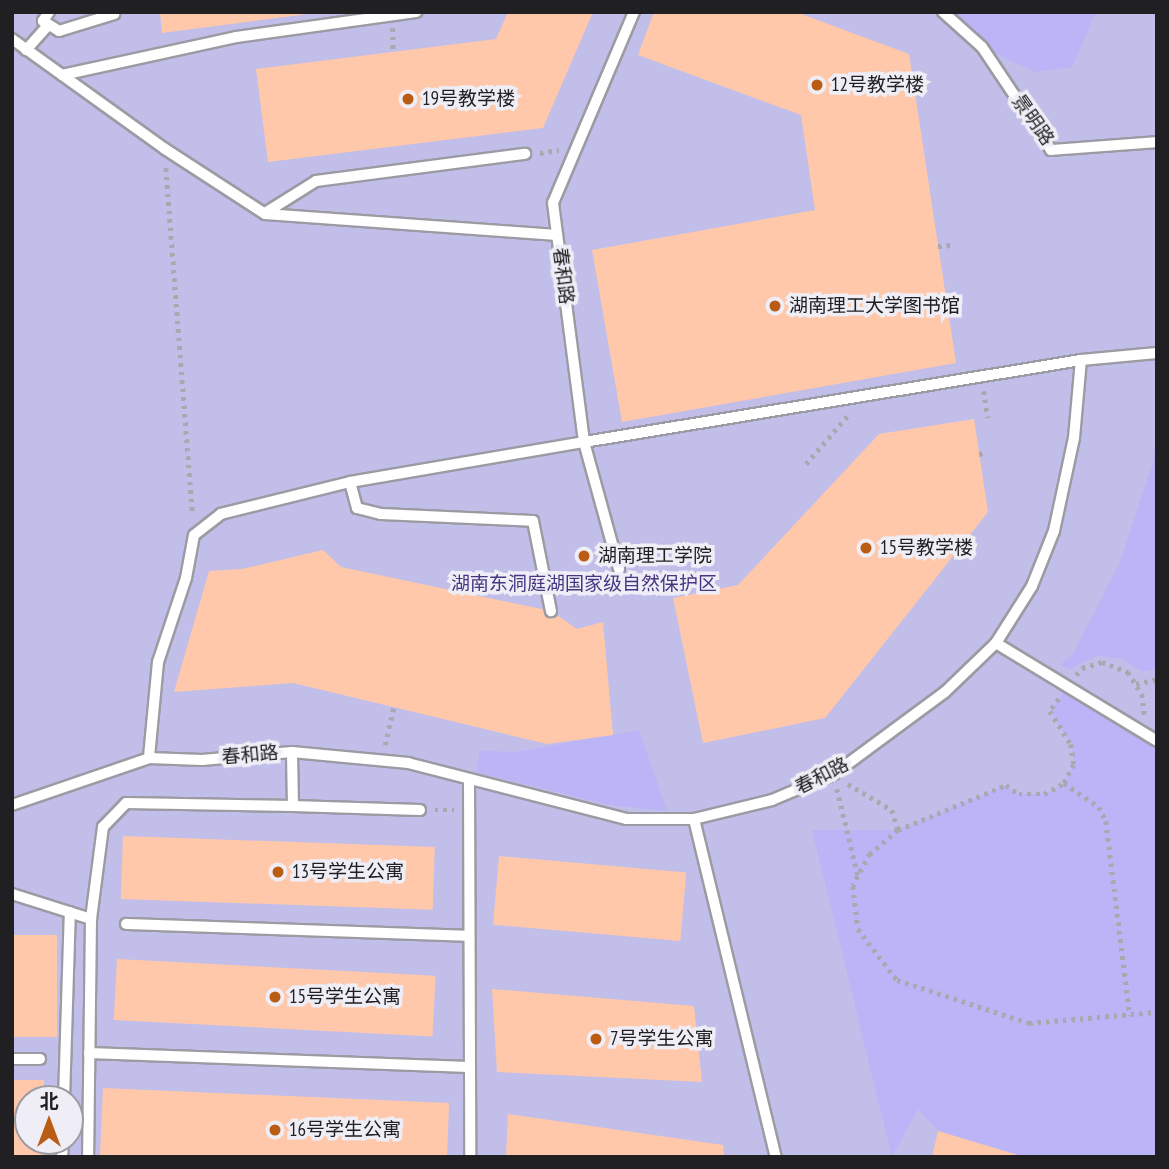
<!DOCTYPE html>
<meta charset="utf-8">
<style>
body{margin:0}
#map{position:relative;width:1169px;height:1169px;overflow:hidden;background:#efeef6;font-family:"PT Sans Narrow","Noto Sans SC",sans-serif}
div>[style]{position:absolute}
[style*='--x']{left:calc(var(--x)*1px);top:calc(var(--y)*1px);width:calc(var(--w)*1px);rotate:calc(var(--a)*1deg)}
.green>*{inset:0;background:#c2beea}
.forest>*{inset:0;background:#bbb4f6}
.building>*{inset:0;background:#ffc8aa;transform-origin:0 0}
.path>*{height:4.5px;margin-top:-2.25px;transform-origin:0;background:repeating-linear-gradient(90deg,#a9a8af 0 3.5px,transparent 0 8.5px)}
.roads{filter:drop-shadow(2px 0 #9c9ba3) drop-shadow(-2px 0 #9c9ba3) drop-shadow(0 2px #9c9ba3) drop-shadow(0 -2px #9c9ba3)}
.service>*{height:10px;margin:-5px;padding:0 5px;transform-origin:5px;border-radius:5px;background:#fff}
.dots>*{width:19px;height:19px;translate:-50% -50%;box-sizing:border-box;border:4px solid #efeef6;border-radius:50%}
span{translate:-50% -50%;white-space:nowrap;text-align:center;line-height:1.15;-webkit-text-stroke:7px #efeef6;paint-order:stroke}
.poi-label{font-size:19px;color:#202023}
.left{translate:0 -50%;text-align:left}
.street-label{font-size:19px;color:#202023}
.park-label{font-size:19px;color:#473783}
.frame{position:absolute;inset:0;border:14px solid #202023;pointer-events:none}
.north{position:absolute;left:14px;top:1085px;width:70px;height:70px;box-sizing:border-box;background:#efeef6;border:2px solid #9c9ca2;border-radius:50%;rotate:0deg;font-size:19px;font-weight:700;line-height:28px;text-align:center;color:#202023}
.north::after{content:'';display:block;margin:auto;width:24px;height:32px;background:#bb5c15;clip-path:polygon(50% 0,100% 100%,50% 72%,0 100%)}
</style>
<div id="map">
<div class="green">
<div style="clip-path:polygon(evenodd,12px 12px,1157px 12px,1157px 1157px,12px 1157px,12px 12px,28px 1099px,70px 1099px,70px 1141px,28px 1141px,28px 1099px)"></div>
</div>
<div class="forest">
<div style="clip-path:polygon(943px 12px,1096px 12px,1072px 67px,1035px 72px,982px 47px)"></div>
<div style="clip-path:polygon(1157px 428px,1157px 669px,1143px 672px,1120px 658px,1096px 656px,1070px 669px,1060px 665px,1073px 654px,1120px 562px,1153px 462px)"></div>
<div style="clip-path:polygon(1067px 686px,1157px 741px,1157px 1157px,1023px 1157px,938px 1131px,918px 1109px,892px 1157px,812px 830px,898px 830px,1006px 785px,1019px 794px,1045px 794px,1064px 783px,1074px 765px,1071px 744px,1050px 711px)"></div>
<div style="clip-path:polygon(639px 730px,667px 811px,609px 805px,476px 772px,480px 751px,516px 752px)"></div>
</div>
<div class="building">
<div style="clip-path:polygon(160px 12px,308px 12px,308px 14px,162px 33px)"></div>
<div style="clip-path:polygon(508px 12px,593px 12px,543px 128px,268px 162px,256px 69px,496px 39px)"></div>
<div style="clip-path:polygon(654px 12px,796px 12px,909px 54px,956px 363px,622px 422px,592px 250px,815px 210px,801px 115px,638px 55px)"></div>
<div style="clip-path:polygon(974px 419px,988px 512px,825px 718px,703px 743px,673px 598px,738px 585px,879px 434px)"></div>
<div style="clip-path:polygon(323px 550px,341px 567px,551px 611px,577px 629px,603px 622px,613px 735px,547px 744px,293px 683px,174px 692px,209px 571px,242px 569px)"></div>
<div style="left:123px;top:836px;width:312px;height:63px;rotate:2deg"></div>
<div style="left:499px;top:856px;width:188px;height:69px;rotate:5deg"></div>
<div style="left:12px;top:935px;width:45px;height:102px"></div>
<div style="left:117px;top:959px;width:319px;height:61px;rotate:3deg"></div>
<div style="clip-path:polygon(492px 989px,694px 1006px,702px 1082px,497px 1072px)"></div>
<div style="clip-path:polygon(12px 1080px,44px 1080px,44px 1099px,28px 1099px,28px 1141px,43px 1141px,43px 1157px,12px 1157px)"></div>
<div style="clip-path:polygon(103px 1088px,449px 1103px,447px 1157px,100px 1157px)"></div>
<div style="clip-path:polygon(508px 1114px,723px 1145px,724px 1157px,506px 1157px)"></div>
<div style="clip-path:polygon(938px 1131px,1021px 1156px,1021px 1157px,932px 1157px)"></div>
</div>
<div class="path">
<div style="--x:393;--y:28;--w:24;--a:90"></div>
<div style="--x:540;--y:153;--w:19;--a:-9"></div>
<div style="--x:166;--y:168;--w:348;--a:85.6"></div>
<div style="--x:938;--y:246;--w:16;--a:-4"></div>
<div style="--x:984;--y:391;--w:27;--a:82"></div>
<div style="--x:979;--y:454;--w:6;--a:-9"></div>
<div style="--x:806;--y:464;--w:66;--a:-49.3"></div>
<div style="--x:561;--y:582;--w:47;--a:-1.2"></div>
<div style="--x:1076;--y:675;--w:9;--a:-49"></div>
<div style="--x:1082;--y:668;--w:21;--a:-17"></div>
<div style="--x:1102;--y:662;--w:28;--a:21"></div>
<div style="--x:1128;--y:672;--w:26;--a:58"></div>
<div style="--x:1142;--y:694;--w:23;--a:83"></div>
<div style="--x:1136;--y:684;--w:22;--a:-13"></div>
<div style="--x:1059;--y:699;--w:15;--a:127"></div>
<div style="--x:1050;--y:711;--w:39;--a:58"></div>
<div style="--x:1071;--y:744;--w:21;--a:82"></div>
<div style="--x:1074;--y:765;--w:21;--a:119"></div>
<div style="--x:1064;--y:783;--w:42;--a:34.4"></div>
<div style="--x:1099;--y:807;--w:16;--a:63"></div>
<div style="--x:1106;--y:821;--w:196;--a:83"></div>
<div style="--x:385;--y:745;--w:39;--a:-77"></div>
<div style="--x:848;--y:784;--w:51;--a:30.6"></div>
<div style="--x:892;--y:810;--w:21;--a:73"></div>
<div style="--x:898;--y:830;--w:37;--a:139"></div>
<div style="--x:870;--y:854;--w:36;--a:118"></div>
<div style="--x:853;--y:886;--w:43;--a:83.4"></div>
<div style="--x:858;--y:929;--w:64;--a:52.6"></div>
<div style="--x:897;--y:980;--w:139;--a:18"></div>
<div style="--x:1029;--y:1023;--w:128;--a:-4.9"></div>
<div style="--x:837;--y:789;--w:89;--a:76.3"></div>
<div style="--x:435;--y:810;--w:19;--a:0"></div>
<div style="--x:898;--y:830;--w:117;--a:-22.6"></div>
<div style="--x:1006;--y:785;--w:16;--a:35"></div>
<div style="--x:1019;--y:794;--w:25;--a:0"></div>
<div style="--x:1044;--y:794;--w:23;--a:-29"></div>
</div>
<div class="roads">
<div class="service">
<div style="--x:49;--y:12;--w:11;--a:124"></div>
<div style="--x:43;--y:21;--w:19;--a:32"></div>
<div style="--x:59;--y:31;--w:58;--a:-17.2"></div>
<div style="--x:634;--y:12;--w:207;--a:113"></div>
<div style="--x:553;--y:203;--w:241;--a:82.6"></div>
<div style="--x:584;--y:442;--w:237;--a:170.3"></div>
<div style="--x:350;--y:482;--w:133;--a:166.1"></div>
<div style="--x:221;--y:514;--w:34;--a:142"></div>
<div style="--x:194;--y:535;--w:44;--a:100.5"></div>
<div style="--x:186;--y:578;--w:89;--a:108.4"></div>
<div style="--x:158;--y:662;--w:96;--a:95.4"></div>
<div style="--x:149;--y:758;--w:53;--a:2.2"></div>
<div style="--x:202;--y:760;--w:90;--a:-5.1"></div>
<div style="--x:292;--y:752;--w:117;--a:5.4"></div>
<div style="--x:408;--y:763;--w:225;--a:14.4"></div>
<div style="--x:626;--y:819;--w:68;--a:0"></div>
<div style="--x:694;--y:819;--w:80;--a:-13.7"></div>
<div style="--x:772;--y:800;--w:67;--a:-22.8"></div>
<div style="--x:834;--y:774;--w:138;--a:-36.5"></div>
<div style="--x:945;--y:692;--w:71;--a:-43.9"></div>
<div style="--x:996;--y:643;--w:67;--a:-57.7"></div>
<div style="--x:1032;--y:586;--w:59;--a:-68.2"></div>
<div style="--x:1054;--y:531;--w:95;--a:-77.9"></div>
<div style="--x:1074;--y:438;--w:78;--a:-84.9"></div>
<div style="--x:1081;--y:360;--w:76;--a:-5.3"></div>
<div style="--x:943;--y:12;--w:52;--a:41.9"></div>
<div style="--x:982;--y:47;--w:124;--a:56.2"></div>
<div style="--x:1051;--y:150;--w:106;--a:-4.3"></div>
<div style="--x:12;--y:39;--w:188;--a:35.7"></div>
<div style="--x:165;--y:149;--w:119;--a:33"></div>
<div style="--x:265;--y:214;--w:293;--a:4.1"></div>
<div style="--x:26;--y:50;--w:31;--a:-48"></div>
<div style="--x:62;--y:75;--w:178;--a:-12.3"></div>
<div style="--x:236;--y:37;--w:182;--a:-7.9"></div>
<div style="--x:265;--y:213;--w:60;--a:-32.1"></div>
<div style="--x:316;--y:181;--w:211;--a:-7.4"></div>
<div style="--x:350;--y:482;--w:27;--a:75"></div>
<div style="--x:357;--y:508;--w:25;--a:14"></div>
<div style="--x:381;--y:514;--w:152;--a:2.6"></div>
<div style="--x:533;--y:521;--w:92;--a:78.7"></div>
<div style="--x:619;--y:569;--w:132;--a:-105.4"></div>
<div style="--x:584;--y:442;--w:504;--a:-9.37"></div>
<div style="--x:996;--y:643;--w:188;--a:31.3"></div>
<div style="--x:469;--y:780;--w:377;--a:89.8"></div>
<div style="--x:12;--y:805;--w:145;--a:-18.9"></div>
<div style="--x:293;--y:806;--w:127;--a:1.8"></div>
<div style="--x:694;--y:819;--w:348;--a:76.4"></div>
<div style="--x:12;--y:894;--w:83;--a:17.6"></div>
<div style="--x:91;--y:919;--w:238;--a:90.7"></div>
<div style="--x:91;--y:919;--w:93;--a:-82.6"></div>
<div style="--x:103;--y:827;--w:33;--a:-46"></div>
<div style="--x:126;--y:803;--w:167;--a:1"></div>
<div style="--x:293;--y:806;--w:54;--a:-91.1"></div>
<div style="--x:126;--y:924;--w:342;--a:2"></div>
<div style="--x:89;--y:1053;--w:380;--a:2.1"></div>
<div style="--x:12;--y:1059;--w:28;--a:0"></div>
<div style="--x:64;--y:1099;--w:187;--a:-88.2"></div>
<div style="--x:62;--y:1157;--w:16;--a:-86"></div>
</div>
</div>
<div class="dots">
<div style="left:817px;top:85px;background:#bb5c15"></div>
<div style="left:408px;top:99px;background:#bb5c15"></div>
<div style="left:775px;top:306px;background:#bb5c15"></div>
<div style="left:866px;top:548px;background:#bb5c15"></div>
<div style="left:584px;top:556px;background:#bb5c15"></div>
<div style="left:278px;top:872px;background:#bb5c15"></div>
<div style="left:275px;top:997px;background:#bb5c15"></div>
<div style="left:596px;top:1039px;background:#bb5c15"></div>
<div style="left:275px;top:1130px;background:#bb5c15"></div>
</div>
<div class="poi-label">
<span class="left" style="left:831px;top:85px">12号教学楼</span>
<span class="left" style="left:422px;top:99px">19号教学楼</span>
<span class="left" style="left:789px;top:306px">湖南理工大学图书馆</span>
<span class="left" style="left:880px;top:548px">15号教学楼</span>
<span class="left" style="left:598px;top:556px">湖南理工学院</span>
<span class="left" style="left:292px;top:872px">13号学生公寓</span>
<span class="left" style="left:289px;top:997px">15号学生公寓</span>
<span class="left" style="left:610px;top:1039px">7号学生公寓</span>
<span class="left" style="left:289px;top:1130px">16号学生公寓</span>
</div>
<div class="street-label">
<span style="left:1033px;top:120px;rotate:55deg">景明路</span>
<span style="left:563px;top:276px;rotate:83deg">春和路</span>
<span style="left:250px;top:755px;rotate:-5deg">春和路</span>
<span style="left:822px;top:776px;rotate:-27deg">春和路</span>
</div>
<div class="park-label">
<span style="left:584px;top:584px">湖南东洞庭湖国家级自然保护区</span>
</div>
<div class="frame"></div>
<div class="north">北</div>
</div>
